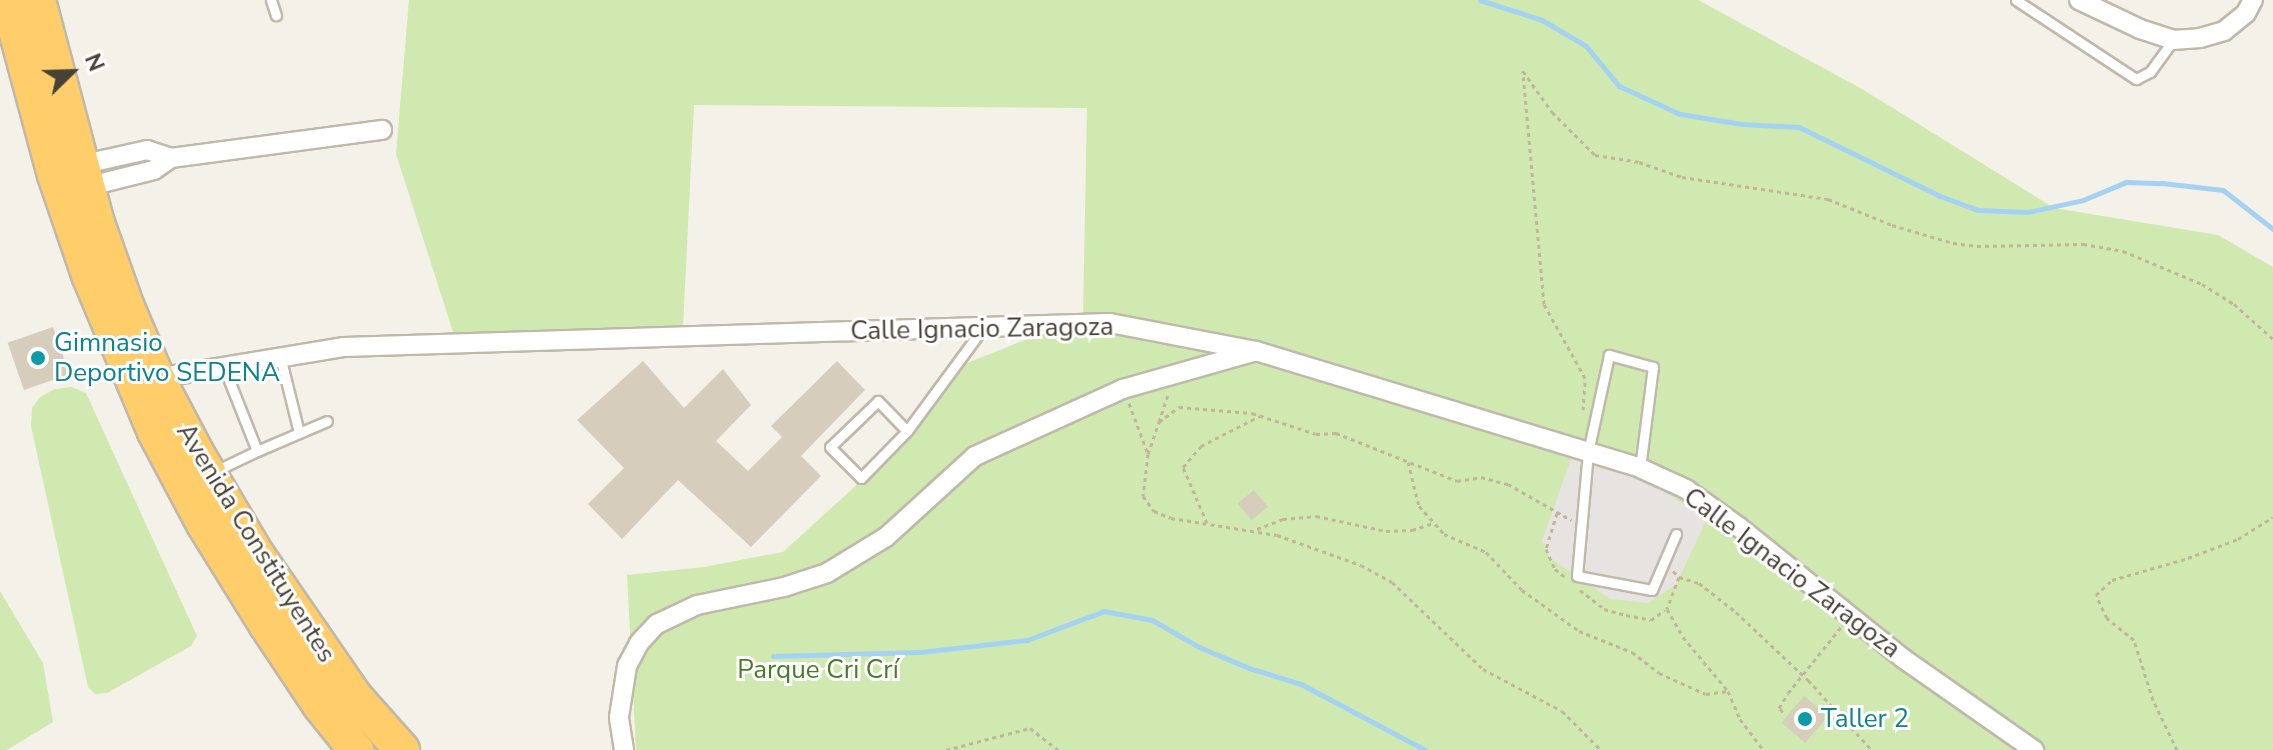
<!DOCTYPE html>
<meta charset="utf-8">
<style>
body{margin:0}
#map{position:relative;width:2273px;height:750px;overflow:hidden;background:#f4f1e8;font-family:"Nunito Sans",sans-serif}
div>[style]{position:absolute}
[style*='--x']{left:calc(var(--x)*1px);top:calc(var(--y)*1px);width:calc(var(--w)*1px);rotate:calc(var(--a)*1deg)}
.green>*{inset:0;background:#d0e9b0}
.parking>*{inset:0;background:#e6e3e0}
.stream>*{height:5px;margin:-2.5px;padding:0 2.5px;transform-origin:2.5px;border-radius:2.5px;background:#a4d2f2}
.building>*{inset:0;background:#d6cdbd;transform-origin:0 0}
.path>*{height:3px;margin-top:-1.5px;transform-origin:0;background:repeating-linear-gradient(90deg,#c2b59b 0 4px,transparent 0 8px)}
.roads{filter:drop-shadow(2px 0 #c0b9aa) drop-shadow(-2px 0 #c0b9aa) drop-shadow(0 2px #c0b9aa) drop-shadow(0 -2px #c0b9aa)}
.lane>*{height:9px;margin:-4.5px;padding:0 4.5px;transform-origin:4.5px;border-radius:4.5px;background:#fff}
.street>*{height:18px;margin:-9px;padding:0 9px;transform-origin:9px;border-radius:9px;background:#fff}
.highway>*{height:34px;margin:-17px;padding:0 17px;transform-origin:17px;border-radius:17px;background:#ffcd69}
.dots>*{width:22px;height:22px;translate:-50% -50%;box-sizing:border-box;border:4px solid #fff;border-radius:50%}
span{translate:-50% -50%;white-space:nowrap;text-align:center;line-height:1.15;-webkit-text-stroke:6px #fff;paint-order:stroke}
.street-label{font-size:26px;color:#484137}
.culture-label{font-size:26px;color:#0d838f}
.left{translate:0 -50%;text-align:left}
.park-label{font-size:26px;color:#487c28}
.north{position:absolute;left:32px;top:32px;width:80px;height:80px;-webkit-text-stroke:6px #fff;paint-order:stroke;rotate:67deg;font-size:22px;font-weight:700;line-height:32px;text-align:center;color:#484137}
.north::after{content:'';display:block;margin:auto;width:28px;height:36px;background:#484137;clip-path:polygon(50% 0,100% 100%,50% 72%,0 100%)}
</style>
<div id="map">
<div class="green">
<div style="clip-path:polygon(409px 0,1698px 0,1862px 89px,2054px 208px,2218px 235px,2273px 267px,2273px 750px,636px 750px,627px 575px,704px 567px,783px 552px,906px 440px,967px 363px,1083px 317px,1087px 108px,694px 105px,683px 327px,455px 338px,396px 154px)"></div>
<div style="clip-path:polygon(71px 387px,86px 393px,197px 636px,191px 646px,107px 693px,95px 694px,88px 687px,31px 426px,32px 408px,40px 397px,55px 389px)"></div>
<div style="clip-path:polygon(0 591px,43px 663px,53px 722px,7px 750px,0 750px)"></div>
</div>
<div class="parking">
<div style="clip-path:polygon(1571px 459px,1645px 480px,1707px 519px,1676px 585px,1648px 603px,1610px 599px,1549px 557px,1542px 541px)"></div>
</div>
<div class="stream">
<div style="--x:1480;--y:0;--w:65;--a:17.9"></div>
<div style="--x:1542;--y:20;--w:51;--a:30.6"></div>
<div style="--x:1586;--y:46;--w:52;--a:50.5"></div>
<div style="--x:1619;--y:86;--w:67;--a:24.7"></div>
<div style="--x:1680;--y:114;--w:63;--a:9.2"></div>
<div style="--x:1742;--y:124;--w:57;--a:3"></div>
<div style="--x:1799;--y:127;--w:157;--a:26.1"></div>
<div style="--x:1940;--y:196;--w:40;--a:20.2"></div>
<div style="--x:1978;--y:210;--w:50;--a:2.3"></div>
<div style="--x:2028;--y:212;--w:56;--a:-12.3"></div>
<div style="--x:2083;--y:200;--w:47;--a:-22.7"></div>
<div style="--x:2126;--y:182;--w:36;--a:2"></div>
<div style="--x:2162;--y:183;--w:61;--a:6.5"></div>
<div style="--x:2223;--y:190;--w:63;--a:38"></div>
<div style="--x:773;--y:656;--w:147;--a:-1.6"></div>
<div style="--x:920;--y:652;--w:108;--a:-6.4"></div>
<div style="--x:1027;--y:640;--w:82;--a:-20.6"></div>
<div style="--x:1104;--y:611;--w:49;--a:10.6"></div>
<div style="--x:1152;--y:620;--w:54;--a:29.9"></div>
<div style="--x:1199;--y:647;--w:54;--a:22.8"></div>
<div style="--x:1249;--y:668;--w:54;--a:17.1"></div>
<div style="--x:1301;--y:684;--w:140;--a:28"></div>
</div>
<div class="building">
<div style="left:53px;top:327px;width:50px;height:48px;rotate:71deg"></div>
<div style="clip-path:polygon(643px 361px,684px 408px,723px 369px,751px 405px,716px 441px,748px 471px,782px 437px,771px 426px,837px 361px,865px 390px,801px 456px,821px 476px,751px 547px,678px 480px,622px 539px,588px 504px,624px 468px,577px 420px)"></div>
<div style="left:1254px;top:490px;width:22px;height:21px;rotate:51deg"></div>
<div style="left:1804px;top:696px;width:31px;height:35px;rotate:40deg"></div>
</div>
<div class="path">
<div style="--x:1129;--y:403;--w:54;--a:69.6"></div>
<div style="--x:1148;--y:454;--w:42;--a:96.8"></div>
<div style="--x:1143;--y:496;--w:19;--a:54"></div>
<div style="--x:1154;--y:511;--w:18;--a:22"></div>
<div style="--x:1171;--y:518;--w:107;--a:9.1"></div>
<div style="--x:1277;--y:535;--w:89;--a:19.7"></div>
<div style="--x:1361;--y:565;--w:35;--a:29"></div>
<div style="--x:1392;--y:582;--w:126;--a:43.7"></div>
<div style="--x:1483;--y:669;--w:89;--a:28"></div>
<div style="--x:1562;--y:711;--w:55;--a:45"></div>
<div style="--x:1583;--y:410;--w:32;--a:-86"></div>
<div style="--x:1585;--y:378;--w:85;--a:-119"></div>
<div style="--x:1544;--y:304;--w:234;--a:-95.2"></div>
<div style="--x:1523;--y:71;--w:50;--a:54.7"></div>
<div style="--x:1552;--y:112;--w:61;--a:45"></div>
<div style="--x:1595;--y:155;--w:45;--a:9"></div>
<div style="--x:1639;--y:162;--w:46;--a:19.2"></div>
<div style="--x:1682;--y:177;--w:148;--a:8.6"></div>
<div style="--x:1828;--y:199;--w:69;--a:22.1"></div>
<div style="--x:1892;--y:225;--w:64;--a:16.4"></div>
<div style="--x:1953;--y:243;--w:24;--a:7"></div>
<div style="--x:1977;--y:246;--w:106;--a:-1.1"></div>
<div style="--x:2083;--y:244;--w:41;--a:9.9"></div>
<div style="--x:2123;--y:251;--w:86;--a:22.7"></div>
<div style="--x:2202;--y:284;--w:38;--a:32"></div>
<div style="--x:2234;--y:304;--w:52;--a:41.9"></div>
<div style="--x:1159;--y:422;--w:28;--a:-72"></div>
<div style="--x:1148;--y:454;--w:34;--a:-71"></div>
<div style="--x:1159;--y:422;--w:25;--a:-37"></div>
<div style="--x:1179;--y:407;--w:73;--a:4.7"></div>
<div style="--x:1252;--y:413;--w:67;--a:18.2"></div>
<div style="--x:1316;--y:434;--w:20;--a:-3"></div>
<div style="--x:1336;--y:433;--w:130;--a:21.6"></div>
<div style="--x:1457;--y:481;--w:24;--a:-9"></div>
<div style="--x:1481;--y:477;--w:28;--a:15"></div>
<div style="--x:1508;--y:484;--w:73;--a:29.7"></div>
<div style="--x:1408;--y:462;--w:45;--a:76"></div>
<div style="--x:1419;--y:506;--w:38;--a:48"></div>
<div style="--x:1444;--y:534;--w:46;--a:23.2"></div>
<div style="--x:1486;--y:552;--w:52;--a:46.5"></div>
<div style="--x:1522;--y:590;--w:70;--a:35.7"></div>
<div style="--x:1579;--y:631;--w:57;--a:21.6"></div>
<div style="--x:1632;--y:652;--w:34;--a:38"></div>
<div style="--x:1659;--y:673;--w:51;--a:24.1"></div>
<div style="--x:1706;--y:694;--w:22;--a:-8"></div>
<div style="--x:1557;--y:513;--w:38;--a:107"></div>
<div style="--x:1546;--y:549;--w:22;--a:66"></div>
<div style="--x:1555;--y:569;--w:13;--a:39"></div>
<div style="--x:1207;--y:523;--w:61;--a:-113.2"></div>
<div style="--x:1183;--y:467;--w:28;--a:-49"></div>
<div style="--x:1201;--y:446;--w:66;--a:-27"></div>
<div style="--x:1257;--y:529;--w:28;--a:-21"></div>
<div style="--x:1283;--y:519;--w:33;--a:-5"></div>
<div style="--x:1316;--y:516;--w:72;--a:12.1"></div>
<div style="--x:1386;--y:531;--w:26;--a:-2"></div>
<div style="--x:1412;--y:530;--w:22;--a:-18"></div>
<div style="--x:1673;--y:571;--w:8;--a:45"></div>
<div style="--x:1679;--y:577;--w:21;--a:17"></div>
<div style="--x:1699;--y:583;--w:47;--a:38.1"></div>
<div style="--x:1736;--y:612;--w:99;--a:43.4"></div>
<div style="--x:1808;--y:680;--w:95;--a:47.6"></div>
<div style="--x:1679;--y:577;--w:34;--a:111"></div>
<div style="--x:1667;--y:609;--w:32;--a:60"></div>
<div style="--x:1683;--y:637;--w:70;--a:50.2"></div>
<div style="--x:1728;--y:691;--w:30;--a:67"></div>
<div style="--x:1740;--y:719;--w:39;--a:53"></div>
<div style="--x:1580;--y:590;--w:31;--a:38"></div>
<div style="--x:1604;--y:609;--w:23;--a:15"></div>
<div style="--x:1626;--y:615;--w:25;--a:11"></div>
<div style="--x:1651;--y:620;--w:17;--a:-36"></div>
<div style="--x:1783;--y:712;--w:6;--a:-135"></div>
<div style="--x:1779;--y:708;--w:17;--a:-59"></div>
<div style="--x:1788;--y:693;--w:85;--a:-51.2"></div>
<div style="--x:946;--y:750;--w:87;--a:-14.7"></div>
<div style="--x:1030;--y:728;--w:36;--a:38"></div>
<div style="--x:2177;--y:750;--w:55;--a:-115.6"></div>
<div style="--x:2153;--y:700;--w:63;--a:-107.6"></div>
<div style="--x:2134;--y:640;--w:35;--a:-141"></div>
<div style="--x:2107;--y:618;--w:25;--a:-116"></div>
<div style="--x:2096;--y:595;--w:22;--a:-43"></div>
<div style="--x:2112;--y:580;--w:79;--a:-16.1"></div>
<div style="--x:2188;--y:558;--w:53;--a:-20.8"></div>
<div style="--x:2238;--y:539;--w:41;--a:-32.2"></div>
</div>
<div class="roads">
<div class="lane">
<div style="--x:271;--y:0;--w:16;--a:72"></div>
<div style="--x:2016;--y:0;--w:144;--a:33.4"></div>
<div style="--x:2136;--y:79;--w:16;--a:-27"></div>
<div style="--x:2150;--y:72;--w:39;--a:-54"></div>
<div style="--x:280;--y:356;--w:79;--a:76.1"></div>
<div style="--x:223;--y:365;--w:92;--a:68.4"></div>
<div style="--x:257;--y:451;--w:76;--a:-23.2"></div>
<div style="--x:907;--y:431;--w:42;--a:-134"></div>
<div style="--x:878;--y:401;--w:66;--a:136.2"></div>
<div style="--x:830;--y:447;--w:44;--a:45"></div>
<div style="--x:861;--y:478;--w:66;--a:-45.6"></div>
<div style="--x:907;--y:431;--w:128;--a:-53.6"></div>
<div style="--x:1640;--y:468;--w:102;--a:-82.7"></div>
<div style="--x:1653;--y:367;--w:46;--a:-164.7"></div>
<div style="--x:1609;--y:355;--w:99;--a:102.2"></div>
<div style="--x:1588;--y:452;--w:124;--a:95.1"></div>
<div style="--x:1577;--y:576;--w:76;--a:10.6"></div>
<div style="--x:1652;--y:590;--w:61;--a:-66.8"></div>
<div style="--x:213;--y:472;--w:49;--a:-25.5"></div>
</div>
<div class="street">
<div style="--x:2079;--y:0;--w:68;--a:25.4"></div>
<div style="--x:2140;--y:29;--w:35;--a:18"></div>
<div style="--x:2173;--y:40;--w:27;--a:-4"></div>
<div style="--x:2200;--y:38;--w:25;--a:-16"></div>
<div style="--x:2224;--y:31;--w:28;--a:-39"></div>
<div style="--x:2246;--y:13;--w:15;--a:-62"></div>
<div style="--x:80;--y:165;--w:69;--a:-12.6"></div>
<div style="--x:147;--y:150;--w:25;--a:18"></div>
<div style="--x:86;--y:187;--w:70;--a:-14"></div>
<div style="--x:154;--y:170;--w:21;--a:-35"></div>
<div style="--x:171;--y:158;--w:213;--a:-7.6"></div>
<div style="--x:157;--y:378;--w:190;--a:-9.4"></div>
<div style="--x:344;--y:347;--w:766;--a:-1.79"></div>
<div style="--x:1110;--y:323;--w:149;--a:10.9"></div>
<div style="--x:1256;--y:351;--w:401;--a:16.9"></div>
<div style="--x:1640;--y:468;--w:51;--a:24.5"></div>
<div style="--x:1686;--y:489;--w:65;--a:35.6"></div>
<div style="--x:1739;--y:527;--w:211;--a:38.7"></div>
<div style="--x:1904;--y:659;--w:159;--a:35"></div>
<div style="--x:624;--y:750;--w:33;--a:-99"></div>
<div style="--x:619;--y:717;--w:52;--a:-81.1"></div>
<div style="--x:627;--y:666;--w:26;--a:-62"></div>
<div style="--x:639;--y:643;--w:26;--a:-47"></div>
<div style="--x:657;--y:624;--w:44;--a:-25.4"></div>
<div style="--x:697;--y:605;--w:89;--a:-11.7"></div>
<div style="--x:784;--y:587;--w:45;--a:-18"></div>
<div style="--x:827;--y:573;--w:69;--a:-31.4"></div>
<div style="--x:886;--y:537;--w:120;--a:-42.3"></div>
<div style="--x:975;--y:456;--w:162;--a:-24.4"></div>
<div style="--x:1123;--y:389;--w:135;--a:-15.9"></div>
</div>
<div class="highway">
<div style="--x:8;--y:0;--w:181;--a:75"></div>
<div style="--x:55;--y:175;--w:106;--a:71.2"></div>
<div style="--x:89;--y:275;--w:170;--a:67.2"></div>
<div style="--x:155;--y:432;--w:104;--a:62"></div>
<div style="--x:204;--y:524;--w:118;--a:58.2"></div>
<div style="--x:266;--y:624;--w:97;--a:56.3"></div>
<div style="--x:320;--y:705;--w:58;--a:51.3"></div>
<div style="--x:38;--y:0;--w:231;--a:75.2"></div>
<div style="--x:97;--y:223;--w:87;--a:70.5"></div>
<div style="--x:126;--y:305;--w:79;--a:67"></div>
<div style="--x:157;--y:378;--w:86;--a:62.2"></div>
<div style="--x:197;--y:454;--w:117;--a:59.3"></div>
<div style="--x:257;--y:555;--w:173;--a:55.4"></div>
<div style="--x:355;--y:697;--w:71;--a:48.4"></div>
</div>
</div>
<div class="dots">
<div style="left:38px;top:358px;background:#0f9aa8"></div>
<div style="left:1805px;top:719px;background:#0f9aa8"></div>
</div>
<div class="street-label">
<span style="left:982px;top:329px;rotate:-1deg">Calle Ignacio Zaragoza</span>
<span style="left:256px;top:543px;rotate:58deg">Avenida Constituyentes</span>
<span style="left:1792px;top:573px;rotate:37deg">Calle Ignacio Zaragoza</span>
</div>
<div class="culture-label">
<span class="left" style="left:54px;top:358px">Gimnasio<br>Deportivo SEDENA</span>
<span class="left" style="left:1821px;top:719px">Taller 2</span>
</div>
<div class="park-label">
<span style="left:818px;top:670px">Parque Cri Crí</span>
</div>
<div class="north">N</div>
</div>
